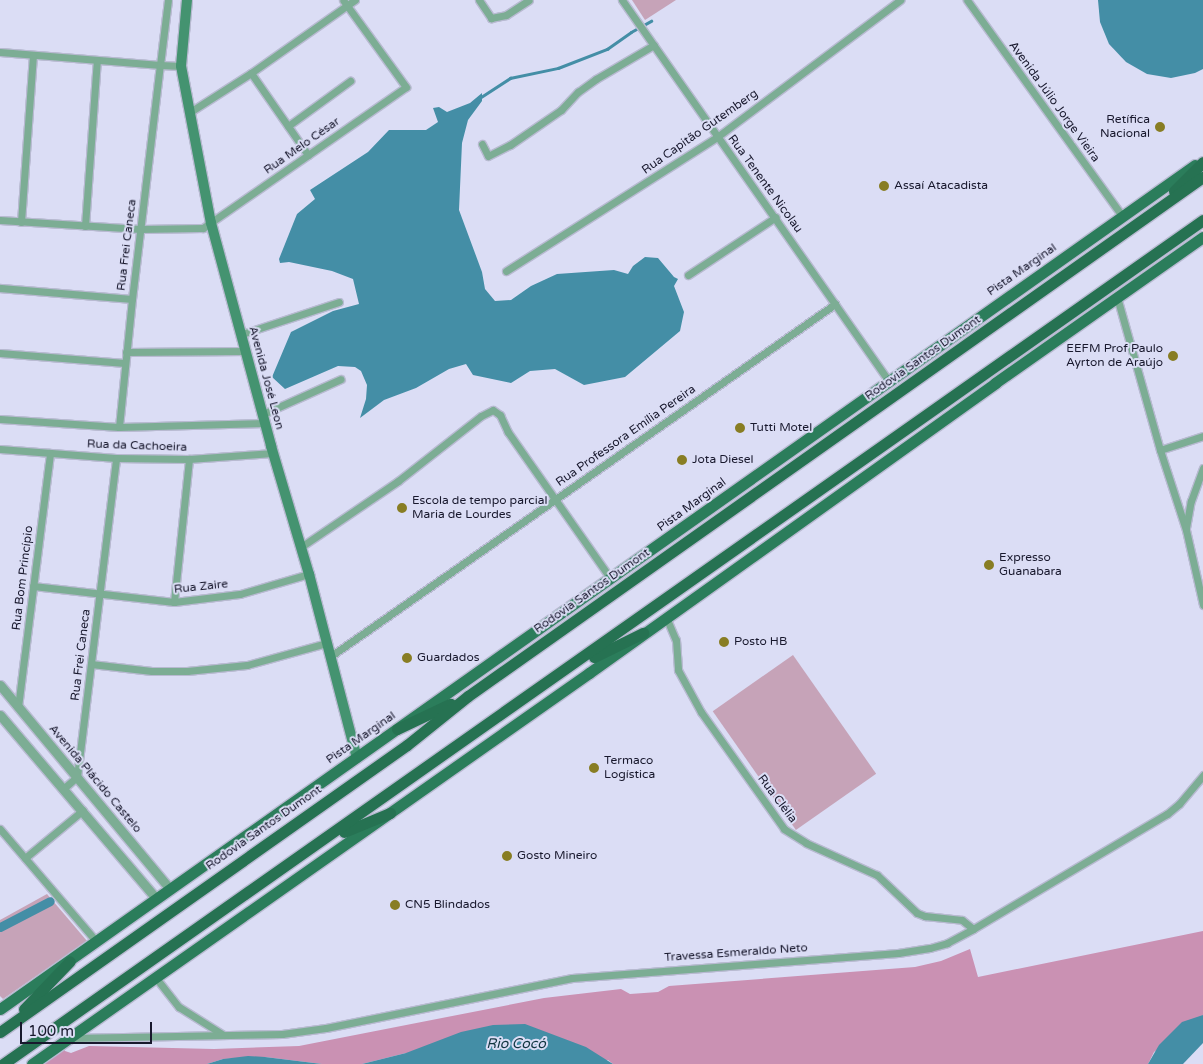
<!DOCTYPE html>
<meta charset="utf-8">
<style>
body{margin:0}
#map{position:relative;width:1203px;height:1064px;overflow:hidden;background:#dbddf5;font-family:"Varela Round",sans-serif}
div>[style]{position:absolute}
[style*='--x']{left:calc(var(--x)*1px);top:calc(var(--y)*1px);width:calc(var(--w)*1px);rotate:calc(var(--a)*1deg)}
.green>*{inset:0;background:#c6a3b8;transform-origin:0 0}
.forest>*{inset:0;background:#ca91b3}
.water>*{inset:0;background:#448ea6}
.stream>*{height:2.5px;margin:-1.25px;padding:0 1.25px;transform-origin:1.25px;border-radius:1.25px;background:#448ea6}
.canal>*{height:9px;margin:-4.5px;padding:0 4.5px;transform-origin:4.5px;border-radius:4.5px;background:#448ea6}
.roads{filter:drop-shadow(1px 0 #b8bad1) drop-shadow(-1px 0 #b8bad1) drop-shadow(0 1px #b8bad1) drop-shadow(0 -1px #b8bad1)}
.minor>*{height:7px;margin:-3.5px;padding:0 3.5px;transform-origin:3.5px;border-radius:3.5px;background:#7cad94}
.tertiary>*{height:9px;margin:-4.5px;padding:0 4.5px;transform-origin:4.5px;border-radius:4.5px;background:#7cad94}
.secondary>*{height:10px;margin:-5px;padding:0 5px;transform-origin:5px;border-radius:5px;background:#449370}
.primary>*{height:11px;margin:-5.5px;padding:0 5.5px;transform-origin:5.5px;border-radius:5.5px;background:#2b7d5b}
.trunk>*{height:11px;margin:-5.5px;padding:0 5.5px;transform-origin:5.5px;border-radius:5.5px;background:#267252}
.dots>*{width:14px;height:14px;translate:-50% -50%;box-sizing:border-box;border:2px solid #dbddf5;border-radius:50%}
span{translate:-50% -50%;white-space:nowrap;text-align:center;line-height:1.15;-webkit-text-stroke:4px #dbddf5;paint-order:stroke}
.street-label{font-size:12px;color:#18182d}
.poi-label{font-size:12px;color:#18182d}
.right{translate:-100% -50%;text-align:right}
.left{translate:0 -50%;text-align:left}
.water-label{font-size:14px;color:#113540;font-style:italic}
.scale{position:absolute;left:20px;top:1022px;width:132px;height:22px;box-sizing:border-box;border:2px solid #18182d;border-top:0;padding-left:6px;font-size:15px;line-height:18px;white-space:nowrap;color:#18182d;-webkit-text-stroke:4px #dbddf5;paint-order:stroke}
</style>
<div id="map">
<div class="green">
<div style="clip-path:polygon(632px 0,676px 0,645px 20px)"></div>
<div style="left:793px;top:655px;width:145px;height:98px;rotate:55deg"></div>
<div style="clip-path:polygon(47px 894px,87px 941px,3px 999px,0 996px,0 920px)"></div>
</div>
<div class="forest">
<div style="clip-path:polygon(1203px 931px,1203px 1015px,1154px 1052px,1148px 1064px,613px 1064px,608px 1060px,406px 1053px,362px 1064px,322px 1064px,265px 1057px,223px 1059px,207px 1064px,33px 1064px,61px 1044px,65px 1051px,71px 1053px,89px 1046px,214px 1049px,299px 1046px,544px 998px,621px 989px,630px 994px,658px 992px,669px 986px,915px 967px,941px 961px,970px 949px,978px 977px)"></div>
</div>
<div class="water">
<div style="clip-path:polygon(1098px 0,1203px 0,1203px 69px,1195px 73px,1171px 78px,1147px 74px,1126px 62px,1109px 44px,1100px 22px)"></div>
<div style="clip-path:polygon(482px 93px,482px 101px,468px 120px,462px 143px,459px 210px,482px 272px,485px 289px,495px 301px,511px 300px,531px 286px,557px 274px,614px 270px,628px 274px,633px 266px,645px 257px,658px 258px,674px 277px,678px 279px,674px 286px,684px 312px,680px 331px,625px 377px,584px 385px,555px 369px,530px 371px,511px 383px,473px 375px,466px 364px,449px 369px,416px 388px,384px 400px,360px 418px,366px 399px,367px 385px,361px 371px,355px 367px,338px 366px,285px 389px,272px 377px,291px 332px,333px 311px,359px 304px,353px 279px,332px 271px,289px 262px,280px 263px,279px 259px,297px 214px,315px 199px,310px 190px,368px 152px,389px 130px,426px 130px,438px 122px,433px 108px,439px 107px,447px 112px,470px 103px)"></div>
<div style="clip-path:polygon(1203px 1015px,1203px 1043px,1183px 1064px,1148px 1064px,1159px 1045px,1182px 1022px)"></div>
<div style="clip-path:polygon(525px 1024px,586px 1047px,613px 1064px,362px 1064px,406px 1053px,461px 1032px,493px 1025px)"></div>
<div style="clip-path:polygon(248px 1056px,265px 1057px,322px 1064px,207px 1064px,223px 1059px)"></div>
</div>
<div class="stream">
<div style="--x:481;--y:97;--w:35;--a:-33"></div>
<div style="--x:510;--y:78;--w:49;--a:-11.8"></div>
<div style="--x:558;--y:68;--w:53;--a:-21.2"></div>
<div style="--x:607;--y:49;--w:29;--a:-35"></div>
<div style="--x:631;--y:32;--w:23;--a:-29"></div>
</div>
<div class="canal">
<div style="--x:0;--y:927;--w:56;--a:-27.5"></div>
</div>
<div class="roads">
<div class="minor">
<div style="--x:479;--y:0;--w:22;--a:56"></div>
<div style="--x:491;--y:18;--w:15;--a:-11"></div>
<div style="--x:506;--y:15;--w:27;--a:-33"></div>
<div style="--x:622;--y:0;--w:465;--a:55"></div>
<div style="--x:967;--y:0;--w:266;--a:54.3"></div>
<div style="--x:0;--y:52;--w:161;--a:4.6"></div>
<div style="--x:160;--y:65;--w:65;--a:-83"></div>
<div style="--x:251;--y:73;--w:100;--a:55.2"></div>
<div style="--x:190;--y:112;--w:72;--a:-32.6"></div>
<div style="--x:251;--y:73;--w:127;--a:-35.1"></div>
<div style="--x:288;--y:126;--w:77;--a:-36"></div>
<div style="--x:482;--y:144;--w:13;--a:63"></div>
<div style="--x:488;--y:156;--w:25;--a:-27"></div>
<div style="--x:510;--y:145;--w:62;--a:-34.5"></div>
<div style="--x:561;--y:110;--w:25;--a:-47"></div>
<div style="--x:578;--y:92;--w:22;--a:-36"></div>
<div style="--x:596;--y:79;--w:67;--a:-30.4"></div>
<div style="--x:0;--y:220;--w:140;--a:3.7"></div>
<div style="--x:140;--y:229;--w:63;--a:-0.9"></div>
<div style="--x:203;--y:228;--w:247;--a:-34.8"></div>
<div style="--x:406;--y:87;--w:107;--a:-125.9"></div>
<div style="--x:21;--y:222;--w:167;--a:-85.9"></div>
<div style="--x:85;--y:226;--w:166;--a:-85.9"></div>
<div style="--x:506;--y:271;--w:250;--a:-32.4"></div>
<div style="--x:717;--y:137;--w:229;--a:-36.8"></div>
<div style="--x:688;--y:275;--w:105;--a:-33.4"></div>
<div style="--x:0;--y:288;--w:132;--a:4.8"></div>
<div style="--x:1117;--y:297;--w:159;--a:74.3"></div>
<div style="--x:1160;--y:450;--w:84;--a:72"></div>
<div style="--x:1186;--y:530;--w:77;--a:77.2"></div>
<div style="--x:242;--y:334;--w:102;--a:-18.3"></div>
<div style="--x:126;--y:352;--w:120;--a:-0.5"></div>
<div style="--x:0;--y:353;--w:125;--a:4.6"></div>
<div style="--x:263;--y:414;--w:85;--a:-24.2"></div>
<div style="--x:0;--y:419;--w:119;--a:3.8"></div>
<div style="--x:119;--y:427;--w:146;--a:-1.6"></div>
<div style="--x:119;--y:427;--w:129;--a:-84.2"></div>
<div style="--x:132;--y:299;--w:236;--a:-83.2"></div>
<div style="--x:160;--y:65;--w:21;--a:3"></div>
<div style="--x:0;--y:449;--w:116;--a:4.4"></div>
<div style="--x:116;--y:458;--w:73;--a:0.8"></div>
<div style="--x:189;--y:459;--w:84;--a:-4.1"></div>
<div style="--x:1160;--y:450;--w:45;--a:-18"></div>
<div style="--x:1186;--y:528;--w:27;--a:-80"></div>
<div style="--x:1191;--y:501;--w:35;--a:-70"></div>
<div style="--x:301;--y:547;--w:117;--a:-34.2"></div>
<div style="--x:398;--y:481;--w:105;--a:-38.1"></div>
<div style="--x:481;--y:416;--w:13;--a:-27"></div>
<div style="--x:493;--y:410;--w:9;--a:36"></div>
<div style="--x:500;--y:415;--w:19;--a:65"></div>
<div style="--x:508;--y:432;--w:179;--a:55"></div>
<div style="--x:33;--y:586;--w:142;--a:6.5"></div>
<div style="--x:174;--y:602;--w:66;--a:-6.9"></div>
<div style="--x:240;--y:594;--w:72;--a:-16.2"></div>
<div style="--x:174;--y:602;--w:144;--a:-84"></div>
<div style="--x:666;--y:617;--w:25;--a:67"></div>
<div style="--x:676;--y:640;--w:30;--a:86"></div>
<div style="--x:678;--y:670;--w:48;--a:61.3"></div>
<div style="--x:701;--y:712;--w:143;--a:54.6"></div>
<div style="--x:784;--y:829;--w:26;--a:32"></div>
<div style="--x:806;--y:843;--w:78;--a:24.3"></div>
<div style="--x:877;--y:875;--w:55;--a:43.5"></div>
<div style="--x:917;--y:913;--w:9;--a:21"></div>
<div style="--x:925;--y:916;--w:37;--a:6"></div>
<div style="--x:962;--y:920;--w:14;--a:39"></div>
<div style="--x:331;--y:656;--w:615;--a:-34.93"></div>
<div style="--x:91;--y:664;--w:61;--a:6.5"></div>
<div style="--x:152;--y:671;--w:35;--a:0"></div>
<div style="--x:187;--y:671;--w:60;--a:-5.7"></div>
<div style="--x:247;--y:665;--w:83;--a:-15.4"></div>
<div style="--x:18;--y:707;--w:256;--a:-82.8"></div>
<div style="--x:63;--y:789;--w:18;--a:-41"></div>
<div style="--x:77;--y:777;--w:321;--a:-83"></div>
<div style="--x:0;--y:829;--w:148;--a:49.4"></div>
<div style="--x:25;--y:858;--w:75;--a:-39.6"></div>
<div style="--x:156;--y:978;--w:37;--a:52"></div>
<div style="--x:179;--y:1007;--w:51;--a:32.1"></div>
<div style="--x:71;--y:1038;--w:211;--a:-1.1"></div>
<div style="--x:282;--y:1034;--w:44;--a:-7.8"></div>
<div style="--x:326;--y:1028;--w:251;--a:-11.5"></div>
<div style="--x:572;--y:978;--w:327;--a:-4.4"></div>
<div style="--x:898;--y:953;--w:32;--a:-9"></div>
<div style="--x:930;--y:948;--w:18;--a:-16"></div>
<div style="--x:947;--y:943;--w:30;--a:-28"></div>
<div style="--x:973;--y:929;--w:226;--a:-30.7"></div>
<div style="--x:1167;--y:814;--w:16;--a:-40"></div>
<div style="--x:1179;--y:804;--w:38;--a:-50"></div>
</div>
<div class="tertiary">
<div style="--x:0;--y:685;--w:266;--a:50.2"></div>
<div style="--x:0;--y:715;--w:240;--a:49.6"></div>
</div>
<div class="secondary">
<div style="--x:187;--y:0;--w:66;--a:95.2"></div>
<div style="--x:181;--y:66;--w:160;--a:79.2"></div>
<div style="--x:211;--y:223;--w:231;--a:74.9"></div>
<div style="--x:271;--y:446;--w:134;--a:73.5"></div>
<div style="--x:309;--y:574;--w:190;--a:75.4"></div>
</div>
<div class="primary">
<div style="--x:0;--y:1009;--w:1463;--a:-35.23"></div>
<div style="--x:32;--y:1064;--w:681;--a:-35.07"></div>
<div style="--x:589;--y:673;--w:499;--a:-35.5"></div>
<div style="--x:995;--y:383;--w:254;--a:-35.1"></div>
</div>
<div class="trunk">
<div style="--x:1174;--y:191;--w:41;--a:-45"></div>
<div style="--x:594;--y:657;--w:55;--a:-26.1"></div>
<div style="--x:397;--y:729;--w:59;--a:-25.3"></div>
<div style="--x:344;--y:832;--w:50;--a:-22.4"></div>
<div style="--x:24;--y:1009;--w:66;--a:-46.2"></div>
<div style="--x:0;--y:1032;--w:498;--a:-35.2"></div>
<div style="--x:407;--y:745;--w:78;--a:-38.8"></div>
<div style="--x:468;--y:696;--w:900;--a:-35.23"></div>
<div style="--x:3;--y:1064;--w:1467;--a:-35.12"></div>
</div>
</div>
<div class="dots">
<div style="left:1160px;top:127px;background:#887d23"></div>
<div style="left:884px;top:186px;background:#887d23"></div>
<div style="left:1173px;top:356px;background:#887d23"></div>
<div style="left:740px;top:428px;background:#887d23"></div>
<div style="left:682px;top:460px;background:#887d23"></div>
<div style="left:402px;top:508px;background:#887d23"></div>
<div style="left:989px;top:565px;background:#887d23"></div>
<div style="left:724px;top:642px;background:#887d23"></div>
<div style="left:407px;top:658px;background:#887d23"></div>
<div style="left:594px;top:768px;background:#887d23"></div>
<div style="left:507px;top:856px;background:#887d23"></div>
<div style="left:395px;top:905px;background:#887d23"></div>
</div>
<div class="street-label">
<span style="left:1054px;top:102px;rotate:54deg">Avenida Júlio Jorge Vieira</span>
<span style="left:700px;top:132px;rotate:-35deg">Rua Capitão Gutemberg</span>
<span style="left:302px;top:146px;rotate:-35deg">Rua Melo César</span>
<span style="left:765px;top:184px;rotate:54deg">Rua Tenente Nicolau</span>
<span style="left:127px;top:245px;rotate:-83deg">Rua Frei Caneca</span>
<span style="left:1022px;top:270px;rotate:-35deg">Pista Marginal</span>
<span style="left:923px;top:358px;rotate:-35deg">Rodovia Santos Dumont</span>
<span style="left:266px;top:378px;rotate:75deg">Avenida José Leon</span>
<span style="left:626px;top:436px;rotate:-35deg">Rua Professora Emília Pereira</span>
<span style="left:137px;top:446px;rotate:2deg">Rua da Cachoeira</span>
<span style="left:692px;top:505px;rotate:-36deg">Pista Marginal</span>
<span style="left:23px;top:578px;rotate:-83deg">Rua Bom Princípio</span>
<span style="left:201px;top:587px;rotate:-6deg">Rua Zaire</span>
<span style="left:592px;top:591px;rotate:-35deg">Rodovia Santos Dumont</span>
<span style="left:81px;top:655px;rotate:-83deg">Rua Frei Caneca</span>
<span style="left:361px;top:738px;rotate:-35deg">Pista Marginal</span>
<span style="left:95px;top:779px;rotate:50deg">Avenida Plácido Castelo</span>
<span style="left:777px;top:799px;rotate:53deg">Rua Clélia</span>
<span style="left:264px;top:828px;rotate:-35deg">Rodovia Santos Dumont</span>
<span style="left:736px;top:953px;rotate:-4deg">Travessa Esmeraldo Neto</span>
</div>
<div class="poi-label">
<span class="right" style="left:1150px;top:127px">Retífica<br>Nacional</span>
<span class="left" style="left:894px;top:186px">Assaí Atacadista</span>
<span class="right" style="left:1163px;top:356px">EEFM Prof Paulo<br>Ayrton de Araújo</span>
<span class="left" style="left:750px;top:428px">Tutti Motel</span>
<span class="left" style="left:692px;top:460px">Jota Diesel</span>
<span class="left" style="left:412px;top:508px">Escola de tempo parcial<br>Maria de Lourdes</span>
<span class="left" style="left:999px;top:565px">Expresso<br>Guanabara</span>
<span class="left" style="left:734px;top:642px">Posto HB</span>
<span class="left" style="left:417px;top:658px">Guardados</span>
<span class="left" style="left:604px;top:768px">Termaco<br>Logística</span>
<span class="left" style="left:517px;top:856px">Gosto Mineiro</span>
<span class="left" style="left:405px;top:905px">CN5 Blindados</span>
</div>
<div class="water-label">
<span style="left:516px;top:1044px">Rio Cocó</span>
</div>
<div class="scale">100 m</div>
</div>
